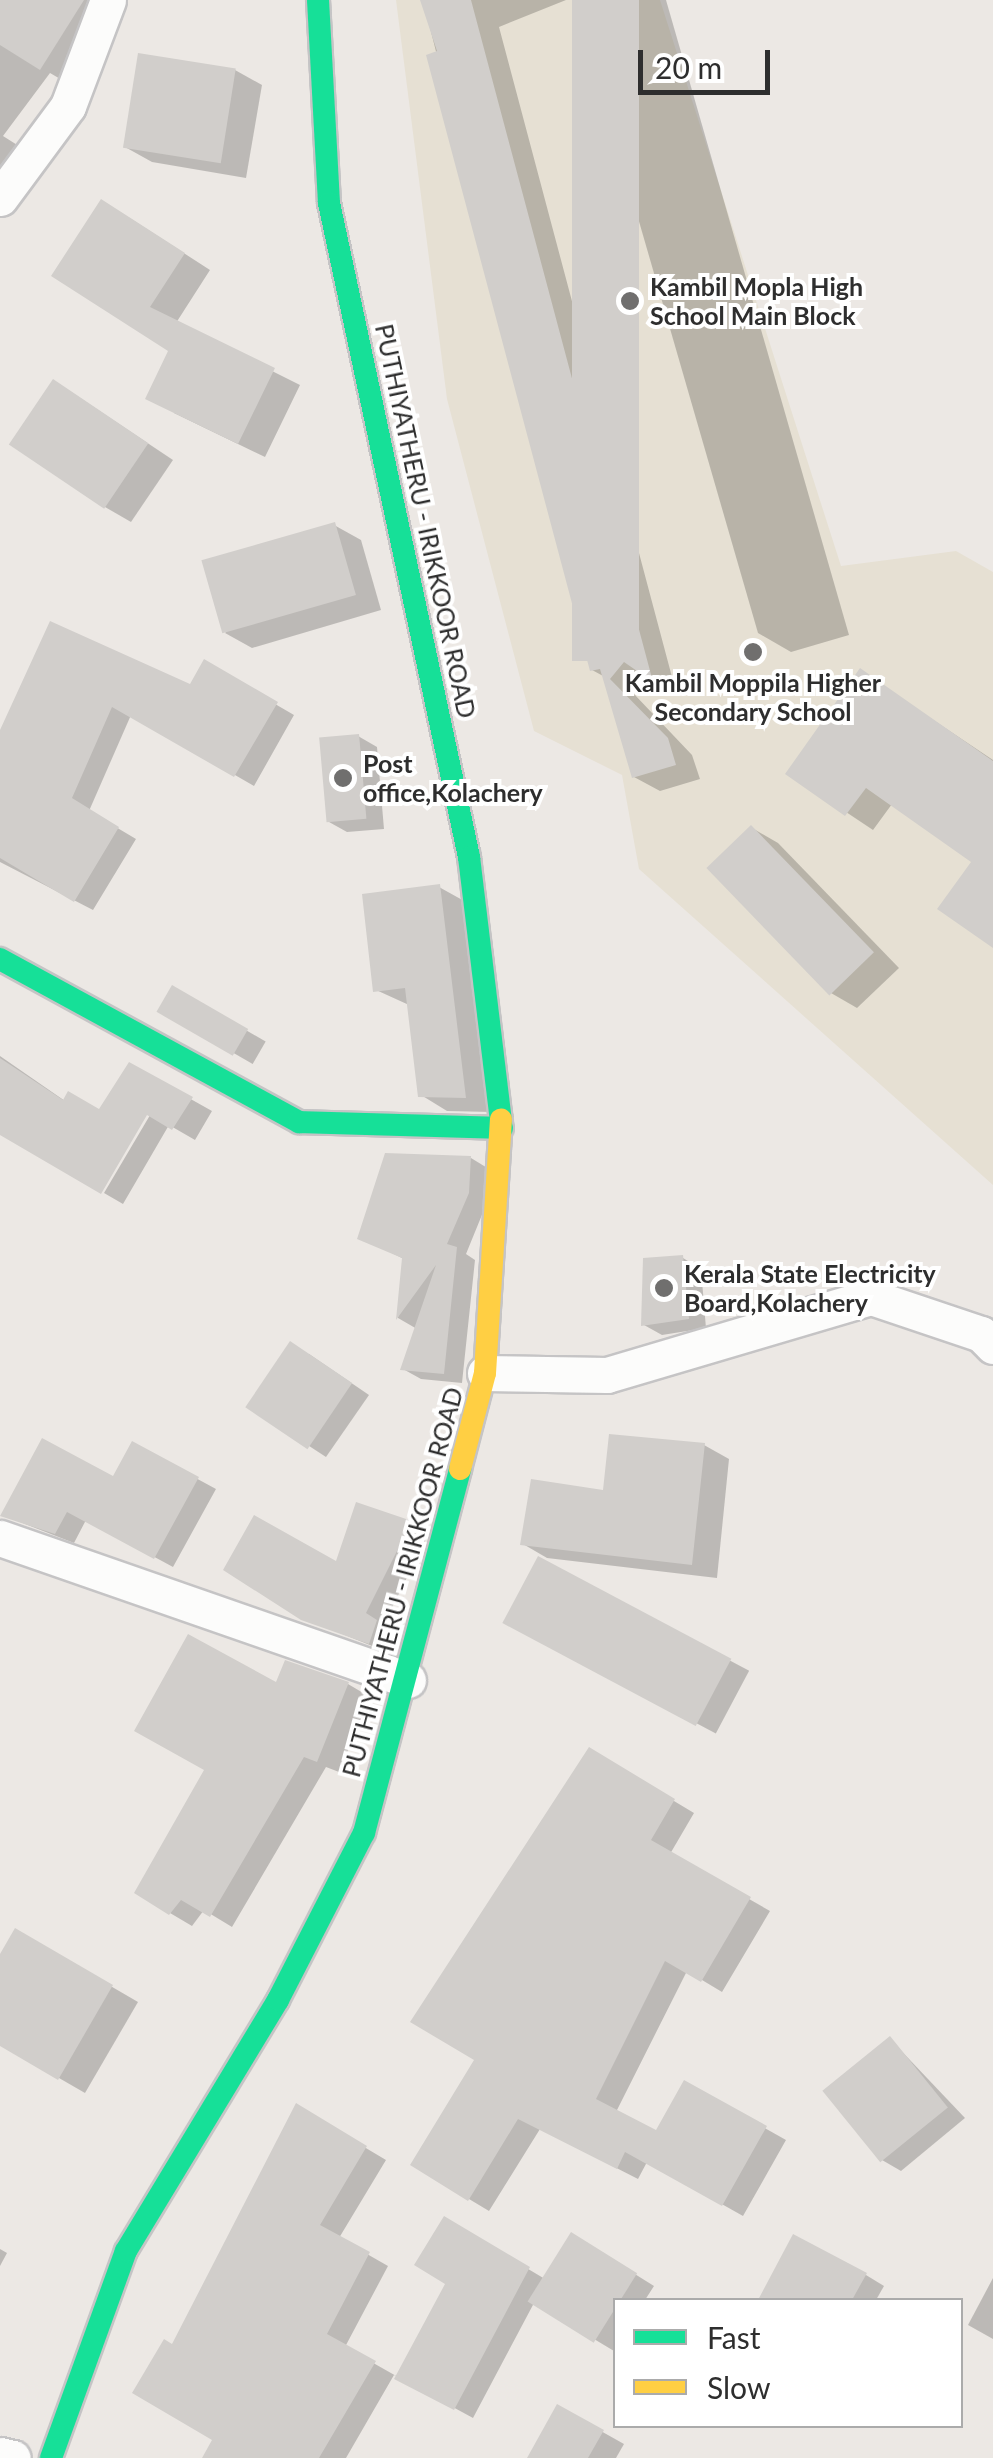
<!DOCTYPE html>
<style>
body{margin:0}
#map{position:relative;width:993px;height:2458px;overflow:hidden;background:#ece8e4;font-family:Lato,sans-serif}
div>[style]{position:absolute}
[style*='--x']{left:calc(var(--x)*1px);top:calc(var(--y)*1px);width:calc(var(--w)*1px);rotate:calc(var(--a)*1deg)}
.education>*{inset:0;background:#e6e0d3}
.shadow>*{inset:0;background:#0003;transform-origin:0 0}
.building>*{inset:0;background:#d1cecb;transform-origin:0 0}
.roads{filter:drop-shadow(2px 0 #c5c4c5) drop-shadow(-2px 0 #c5c4c5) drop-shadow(0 2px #c5c4c5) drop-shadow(0 -2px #c5c4c5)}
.street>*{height:35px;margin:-17.5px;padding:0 17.5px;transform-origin:17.5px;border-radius:17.5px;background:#fcfcfb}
.fast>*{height:22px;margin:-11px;padding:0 11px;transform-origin:11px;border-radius:11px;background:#16e098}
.slow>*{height:22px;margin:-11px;padding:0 11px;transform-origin:11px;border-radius:11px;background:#ffcf43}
.dots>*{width:28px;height:28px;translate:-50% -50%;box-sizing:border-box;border:5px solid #fff;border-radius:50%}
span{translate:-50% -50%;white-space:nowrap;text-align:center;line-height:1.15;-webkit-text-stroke:8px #fff;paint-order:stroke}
.poi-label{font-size:25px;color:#2e2e2e;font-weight:700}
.left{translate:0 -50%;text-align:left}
.street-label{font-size:25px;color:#2e2e2e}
.legend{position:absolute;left:613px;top:2298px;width:350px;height:130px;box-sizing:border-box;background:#fff;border:2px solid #ababab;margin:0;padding:12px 18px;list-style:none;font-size:30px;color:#2e2e2e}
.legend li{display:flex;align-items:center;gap:20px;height:50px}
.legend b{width:50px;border:2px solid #ababab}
.scale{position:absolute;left:638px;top:50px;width:132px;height:45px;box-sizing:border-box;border:5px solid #2e2e2e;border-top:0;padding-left:12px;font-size:30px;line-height:35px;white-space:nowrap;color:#2e2e2e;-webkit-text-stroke:8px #fff;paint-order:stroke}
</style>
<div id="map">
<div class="education">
<div style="clip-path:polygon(396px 0,660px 0,841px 566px,956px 551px,993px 572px,993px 1185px,639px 869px,622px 775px,534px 731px,447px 399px)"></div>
</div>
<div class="shadow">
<div style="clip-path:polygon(0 0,93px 0,62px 80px,50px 73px,3px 136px,22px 148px,0 179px)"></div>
<div style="clip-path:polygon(423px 0,566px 0,499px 27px,676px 692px,649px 676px,634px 694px,692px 755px,700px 779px,660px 791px,634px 777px,605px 677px,592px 670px)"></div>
<div style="clip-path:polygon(575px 0,666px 0,849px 635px,791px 652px,758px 633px)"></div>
<div style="clip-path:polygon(235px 70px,262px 85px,246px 178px,152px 162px,125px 147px)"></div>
<div style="clip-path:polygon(128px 217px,210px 270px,176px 323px,300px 385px,265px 457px,174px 413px,171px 350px,55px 275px)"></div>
<div style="clip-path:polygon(80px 398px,173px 460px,131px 522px,105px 507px)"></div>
<div style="clip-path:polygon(334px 525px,361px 540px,381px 610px,252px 648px,225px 633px)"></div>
<div style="clip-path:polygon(51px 624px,191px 687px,205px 663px,294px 715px,254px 786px,131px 715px,89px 811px,136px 839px,93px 910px,0 862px,0 736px)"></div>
<div style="clip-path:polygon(860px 671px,993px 760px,993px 945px,974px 861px,892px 804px,873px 830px,789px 774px)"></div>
<div style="clip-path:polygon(358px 736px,377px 747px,384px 829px,347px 832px,329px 822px)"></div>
<div style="clip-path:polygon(752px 828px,778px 843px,899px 968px,857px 1008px,831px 993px)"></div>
<div style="clip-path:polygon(439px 887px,466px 902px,492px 1112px,447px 1111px,421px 1095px,409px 1005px,376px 990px)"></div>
<div style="left:173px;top:988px;width:107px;height:26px;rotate:30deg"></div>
<div style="clip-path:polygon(0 1056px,65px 1101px,100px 1113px,130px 1065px,212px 1111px,195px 1140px,169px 1125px,123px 1204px,104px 1193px,156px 1105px,0 1132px)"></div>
<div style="clip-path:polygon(471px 1158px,489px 1169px,486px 1205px,466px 1254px,475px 1260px,462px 1383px,421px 1379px,403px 1369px,417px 1329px,398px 1318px,404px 1259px,360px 1237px)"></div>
<div style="clip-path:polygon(683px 1258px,701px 1269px,706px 1328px,662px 1335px,644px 1325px)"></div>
<div style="clip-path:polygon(309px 1354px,369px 1395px,326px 1457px,248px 1406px)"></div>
<div style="clip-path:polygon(133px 1444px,216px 1489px,173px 1567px,86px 1520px,74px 1543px,2px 1515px,114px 1479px)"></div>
<div style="clip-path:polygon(704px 1445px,729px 1459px,717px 1578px,547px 1558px,523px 1544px)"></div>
<div style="clip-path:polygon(411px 1523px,429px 1533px,383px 1626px,394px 1632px,387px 1652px,303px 1618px,337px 1564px)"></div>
<div style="left:539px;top:1559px;width:238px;height:71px;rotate:28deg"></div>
<div style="clip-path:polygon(348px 1684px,370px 1697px,339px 1772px,326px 1767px,232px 1927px,204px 1910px,192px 1926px,170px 1913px,277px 1686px)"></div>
<div style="clip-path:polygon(589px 1750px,694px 1813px,670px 1854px,770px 1911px,722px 1992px,687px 1971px,616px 2112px,657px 2133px,685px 2083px,786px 2140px,743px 2216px,647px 2162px,638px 2179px,540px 2129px,489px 2211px,469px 2199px,478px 2059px)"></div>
<div style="clip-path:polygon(16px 1931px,138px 2002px,85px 2093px,0 2044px,0 1959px)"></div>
<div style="clip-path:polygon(890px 2039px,965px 2118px,901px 2171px,882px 2160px)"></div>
<div style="clip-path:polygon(297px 2107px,386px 2160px,339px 2238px,388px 2266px,345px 2347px,398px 2377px,448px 2283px,444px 2219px,545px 2279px,590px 2246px,654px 2286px,645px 2300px,616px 2300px,614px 2351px,534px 2303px,473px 2418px,394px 2375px,346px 2458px,205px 2458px,216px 2439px,173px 2348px)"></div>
<div style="clip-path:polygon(0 2249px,7px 2253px,0 2266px)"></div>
<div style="clip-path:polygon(866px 2275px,884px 2286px,876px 2300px,764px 2294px)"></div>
<div style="clip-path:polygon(993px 2278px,993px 2339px,968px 2325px)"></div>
<div style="clip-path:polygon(558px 2407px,624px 2444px,616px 2458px,530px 2458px)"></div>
</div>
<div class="building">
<div style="clip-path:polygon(0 0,84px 0,40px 70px,0 45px)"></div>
<div style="clip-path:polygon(420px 0,471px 0,653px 682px,624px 662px,610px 679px,668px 738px,676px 765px,632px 778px,600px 669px,590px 671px,426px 55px,437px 51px)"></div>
<div style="left:572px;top:0;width:67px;height:661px"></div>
<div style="left:138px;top:53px;width:99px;height:96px;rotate:9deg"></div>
<div style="clip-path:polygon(101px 199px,185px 253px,150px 307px,275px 368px,238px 444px,145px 399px,168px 351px,51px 276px)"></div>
<div style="left:53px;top:379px;width:115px;height:79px;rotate:34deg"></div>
<div style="left:335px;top:522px;width:76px;height:139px;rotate:74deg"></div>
<div style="clip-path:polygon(50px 621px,190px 684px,204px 659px,278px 702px,234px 777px,112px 707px,72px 798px,119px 827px,74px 902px,0 858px,0 730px)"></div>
<div style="clip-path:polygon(860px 668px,993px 761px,993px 948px,937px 909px,971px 862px,866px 788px,845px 816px,785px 774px)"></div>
<div style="left:359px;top:734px;width:85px;height:40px;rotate:85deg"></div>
<div style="left:751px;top:825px;width:177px;height:62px;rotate:46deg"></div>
<div style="clip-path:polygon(440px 884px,466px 1098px,418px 1097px,405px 988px,373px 992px,362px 894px)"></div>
<div style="left:172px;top:985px;width:88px;height:31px;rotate:30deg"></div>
<div style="clip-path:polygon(0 1058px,63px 1100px,68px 1091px,99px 1109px,129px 1062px,193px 1097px,172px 1130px,147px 1115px,101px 1194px,0 1135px)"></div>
<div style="clip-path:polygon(385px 1153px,471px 1156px,469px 1193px,447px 1244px,457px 1247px,444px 1374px,400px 1370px,436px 1265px,396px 1320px,402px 1258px,357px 1239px)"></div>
<div style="clip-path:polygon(683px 1255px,689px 1319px,641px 1326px,643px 1258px)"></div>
<div style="left:290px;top:1341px;width:75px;height:80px;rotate:34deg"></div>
<div style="clip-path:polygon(609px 1434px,705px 1443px,692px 1565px,520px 1545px,531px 1479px,603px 1490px)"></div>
<div style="clip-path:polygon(42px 1438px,113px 1476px,132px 1441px,199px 1477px,154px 1559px,67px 1512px,55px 1534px,0 1516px)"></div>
<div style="clip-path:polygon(356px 1502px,412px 1521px,366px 1613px,377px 1620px,369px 1644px,301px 1620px,223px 1570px,254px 1515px,336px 1561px)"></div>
<div style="left:538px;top:1556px;width:219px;height:76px;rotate:28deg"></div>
<div style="clip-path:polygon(188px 1634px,276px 1682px,285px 1660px,349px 1682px,317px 1762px,304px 1757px,210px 1917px,181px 1900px,169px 1915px,134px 1893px,204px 1770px,134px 1731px)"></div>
<div style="clip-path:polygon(589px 1747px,675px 1799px,651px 1840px,751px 1897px,701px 1982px,665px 1961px,596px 2099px,656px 2130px,684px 2080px,767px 2126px,722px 2206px,625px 2152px,617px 2169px,518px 2119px,468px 2201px,410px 2165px,474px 2060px,410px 2022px)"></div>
<div style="clip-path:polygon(15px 1928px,113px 1985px,58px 2080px,0 2046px,0 1954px)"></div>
<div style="left:890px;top:2036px;width:92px;height:87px;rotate:51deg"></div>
<div style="clip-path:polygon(296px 2103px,367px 2146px,320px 2225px,370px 2252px,327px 2334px,376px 2361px,319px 2458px,202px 2458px,212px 2440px,132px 2393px,164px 2339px,172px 2344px)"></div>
<div style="clip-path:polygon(444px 2216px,530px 2267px,454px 2410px,394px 2379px,445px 2284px,414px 2265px)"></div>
<div style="left:571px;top:2232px;width:78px;height:82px;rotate:32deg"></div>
<div style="clip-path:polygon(793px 2234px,867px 2273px,852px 2300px,758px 2300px)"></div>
<div style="clip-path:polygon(557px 2404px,604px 2430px,588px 2458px,527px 2458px)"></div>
</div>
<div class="roads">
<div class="street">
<div style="--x:0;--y:198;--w:114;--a:-53.5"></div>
<div style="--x:68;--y:106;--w:113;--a:-69.3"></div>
<div style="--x:485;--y:1373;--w:122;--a:0.9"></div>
<div style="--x:607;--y:1375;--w:275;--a:-16.5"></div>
<div style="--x:871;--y:1297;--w:116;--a:18.6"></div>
<div style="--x:981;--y:1334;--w:17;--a:45"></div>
<div style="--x:0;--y:1538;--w:432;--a:19.2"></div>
<div style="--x:0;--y:2455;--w:13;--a:13"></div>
</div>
<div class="fast">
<div style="--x:318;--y:0;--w:203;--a:86.9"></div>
<div style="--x:329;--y:203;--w:669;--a:77.92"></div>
<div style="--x:469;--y:857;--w:265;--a:83.1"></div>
<div style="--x:0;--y:959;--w:341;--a:28.6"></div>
<div style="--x:299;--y:1122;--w:203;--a:1.7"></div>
<div style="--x:51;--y:2458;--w:220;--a:-70.1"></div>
<div style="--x:126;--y:2251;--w:293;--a:-58.8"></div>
<div style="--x:278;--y:2000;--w:188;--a:-62.8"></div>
<div style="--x:364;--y:1833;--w:376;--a:-75.2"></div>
</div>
<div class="slow">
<div style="--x:460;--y:1469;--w:99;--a:-75.4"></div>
<div style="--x:485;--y:1373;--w:254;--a:-86.4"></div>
</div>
</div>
<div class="dots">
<div style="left:630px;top:301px;background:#706f6e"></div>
<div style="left:753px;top:652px;background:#706f6e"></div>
<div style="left:343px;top:778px;background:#706f6e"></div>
<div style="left:664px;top:1288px;background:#706f6e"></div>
</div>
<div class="poi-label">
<span class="left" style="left:650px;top:301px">Kambil Mopla High<br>School Main Block</span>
<span style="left:753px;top:697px">Kambil Moppila Higher<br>Secondary School</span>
<span class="left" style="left:363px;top:778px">Post<br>office,Kolachery</span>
<span class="left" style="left:684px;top:1288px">Kerala State Electricity<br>Board,Kolachery</span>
</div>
<div class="street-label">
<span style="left:426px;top:521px;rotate:78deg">PUTHIYATHERU - IRIKKOOR ROAD</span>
<span style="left:402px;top:1582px;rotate:-75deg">PUTHIYATHERU - IRIKKOOR ROAD</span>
</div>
<ul class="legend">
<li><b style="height:12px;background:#16e098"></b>Fast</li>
<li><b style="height:12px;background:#ffcf43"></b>Slow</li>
</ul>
<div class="scale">20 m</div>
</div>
